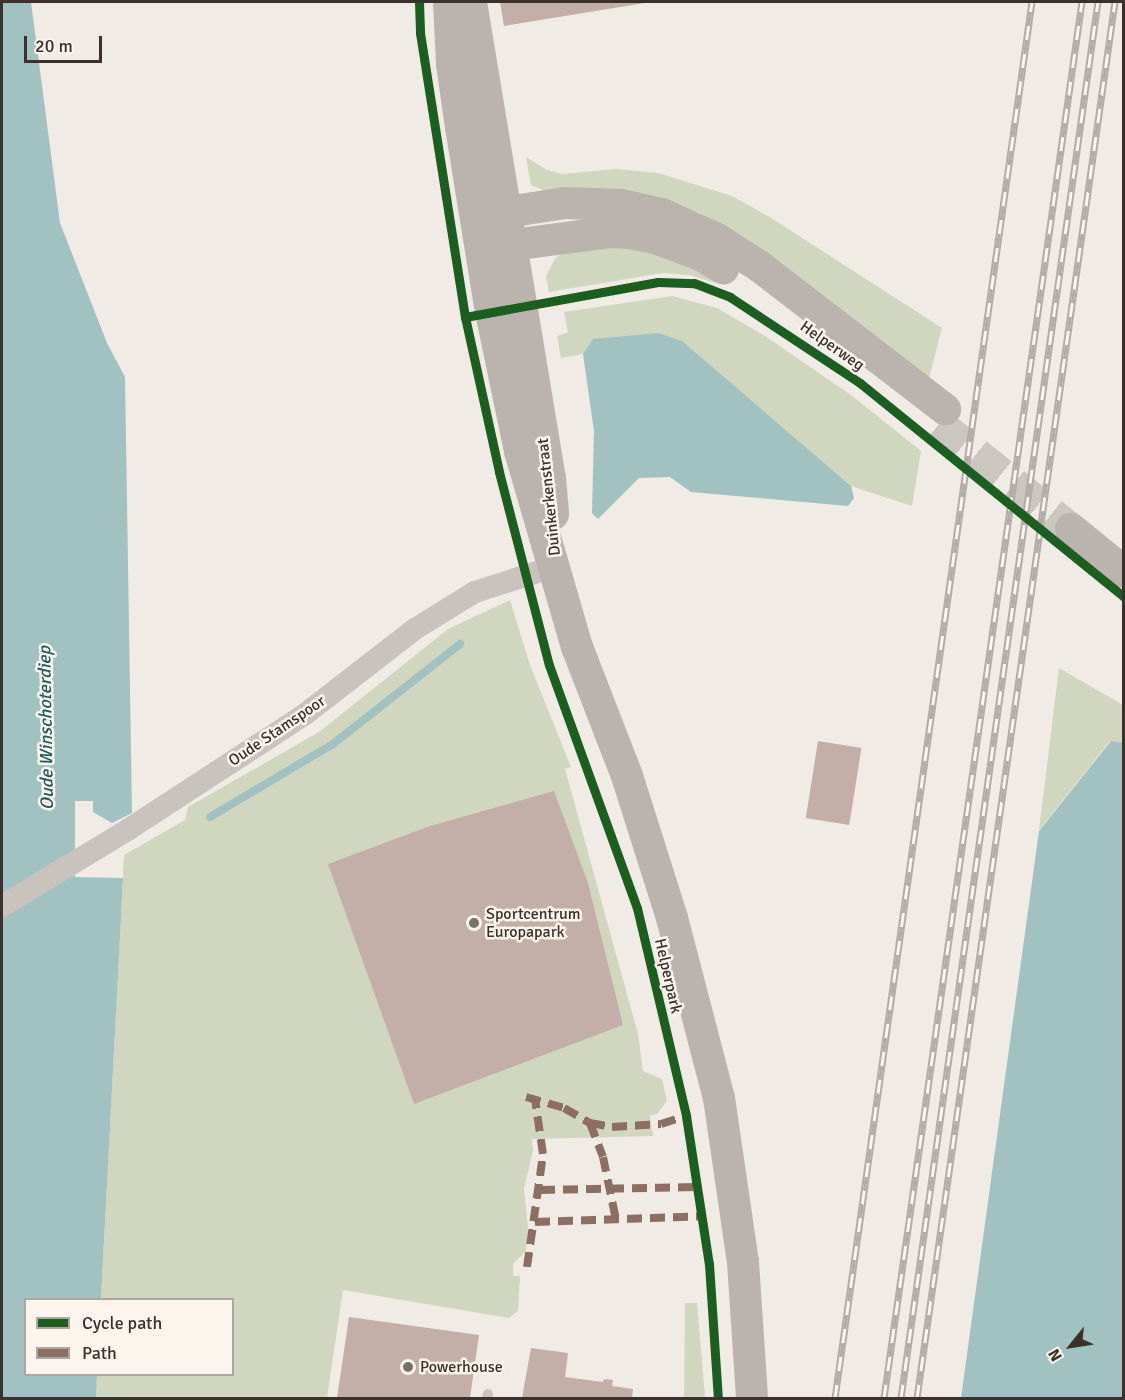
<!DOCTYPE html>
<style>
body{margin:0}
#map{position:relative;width:1125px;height:1400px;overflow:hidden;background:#f0ebe5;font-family:Signika,sans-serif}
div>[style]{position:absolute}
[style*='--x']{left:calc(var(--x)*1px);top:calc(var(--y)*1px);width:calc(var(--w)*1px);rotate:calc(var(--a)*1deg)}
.green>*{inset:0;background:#d1d6bf}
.water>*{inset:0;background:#a1c2c1}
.stream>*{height:8px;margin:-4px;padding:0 4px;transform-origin:4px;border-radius:4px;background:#a1c2c1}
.building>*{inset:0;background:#c3afa7;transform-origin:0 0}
.secondary-tunnel>*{height:32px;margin-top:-16px;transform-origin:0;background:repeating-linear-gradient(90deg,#ccc6c0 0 32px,transparent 0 48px)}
.lane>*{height:10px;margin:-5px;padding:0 5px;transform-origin:5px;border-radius:5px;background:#c9c3be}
.street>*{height:22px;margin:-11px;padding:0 11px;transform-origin:11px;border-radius:11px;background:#c9c3be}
.secondary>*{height:32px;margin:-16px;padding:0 16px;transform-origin:16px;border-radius:16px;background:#bab3ae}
.rail>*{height:7px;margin-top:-3.5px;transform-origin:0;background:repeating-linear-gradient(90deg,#fbf5ee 0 14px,#b1aca8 0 28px);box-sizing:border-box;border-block:2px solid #b1aca8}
.quiet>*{height:8px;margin-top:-4px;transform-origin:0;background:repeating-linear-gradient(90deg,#8d6e63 0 15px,transparent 0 23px)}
.cycleway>*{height:9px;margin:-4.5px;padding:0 4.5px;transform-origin:4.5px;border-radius:4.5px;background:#1b5e20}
.dots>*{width:16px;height:16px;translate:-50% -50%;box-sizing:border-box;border:3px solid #fbf5ee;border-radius:50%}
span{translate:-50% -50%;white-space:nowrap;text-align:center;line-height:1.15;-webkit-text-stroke:5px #fbf5ee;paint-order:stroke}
.street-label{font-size:16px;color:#3b302b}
.poi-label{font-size:16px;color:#3b302b}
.left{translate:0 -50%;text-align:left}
.water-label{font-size:18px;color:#1f5a5e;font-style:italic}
.frame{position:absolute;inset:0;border:3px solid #3b302b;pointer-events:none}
.legend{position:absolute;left:24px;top:1298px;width:210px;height:78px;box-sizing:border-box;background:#fbf5ee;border:2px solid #aea6a0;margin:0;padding:8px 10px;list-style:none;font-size:18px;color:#3b302b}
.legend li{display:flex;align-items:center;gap:12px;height:30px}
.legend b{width:30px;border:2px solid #aea6a0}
.north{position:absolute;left:1041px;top:1316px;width:60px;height:60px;-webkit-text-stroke:4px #fbf5ee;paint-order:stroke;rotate:240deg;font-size:16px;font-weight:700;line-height:24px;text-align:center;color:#3b302b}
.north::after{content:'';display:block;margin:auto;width:21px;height:27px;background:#3b302b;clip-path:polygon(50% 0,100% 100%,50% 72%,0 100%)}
.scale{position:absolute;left:24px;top:36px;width:78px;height:27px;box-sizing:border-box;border:3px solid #3b302b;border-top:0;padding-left:8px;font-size:18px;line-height:21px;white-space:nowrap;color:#3b302b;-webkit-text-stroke:4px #fbf5ee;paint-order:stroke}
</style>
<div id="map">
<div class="green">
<div style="clip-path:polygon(526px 157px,547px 170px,562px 174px,616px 169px,658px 173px,732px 196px,768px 216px,942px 328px,927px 386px,700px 213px,667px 201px,548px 192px,531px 185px)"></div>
<div style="clip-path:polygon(620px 239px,721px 274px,715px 283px,690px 275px,663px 273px,549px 292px,546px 276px,555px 259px,569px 247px)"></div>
<div style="clip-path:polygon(672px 296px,717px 308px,765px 336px,851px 395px,921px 451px,912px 506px,851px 486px,681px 341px,593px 339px,583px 354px,561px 358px,557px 336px,568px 332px,564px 312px)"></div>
<div style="clip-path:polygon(510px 600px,530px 665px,571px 767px,565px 769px,638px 1034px,643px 1071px,662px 1079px,667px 1101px,657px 1114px,650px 1115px,653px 1136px,532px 1139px,533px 1150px,524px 1189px,528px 1227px,526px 1251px,513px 1264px,513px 1276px,520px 1276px,518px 1311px,509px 1318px,343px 1290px,327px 1398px,96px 1398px,97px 1375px,232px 1374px,232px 1300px,101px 1299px,124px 855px,185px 820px,188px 807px,319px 732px,448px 629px)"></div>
<div style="clip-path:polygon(1059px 668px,1123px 705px,1123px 743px,1110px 741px,1039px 830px)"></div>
<div style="clip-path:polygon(685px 1303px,697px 1303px,705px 1398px,684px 1398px)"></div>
</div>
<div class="water">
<div style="clip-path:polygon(2px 2px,31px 2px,60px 223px,107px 343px,125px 377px,132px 813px,112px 823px,93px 812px,93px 801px,75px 801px,75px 877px,123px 878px,101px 1299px,26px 1300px,26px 1374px,97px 1375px,96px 1398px,2px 1398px)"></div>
<div style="clip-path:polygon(658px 333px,682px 341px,851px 486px,854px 498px,848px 506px,691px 492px,670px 477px,639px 478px,598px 519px,592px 513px,594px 431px,583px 354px,593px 339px)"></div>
<div style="clip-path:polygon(1111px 741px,1124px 743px,1123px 1398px,961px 1398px,1039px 831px)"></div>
</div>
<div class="stream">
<div style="--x:210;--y:817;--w:143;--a:-30.7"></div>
<div style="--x:333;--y:744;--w:162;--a:-38.2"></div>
</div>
<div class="building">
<div style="clip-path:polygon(500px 2px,645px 2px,645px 3px,504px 26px)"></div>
<div style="left:818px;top:741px;width:44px;height:78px;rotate:9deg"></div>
<div style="clip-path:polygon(554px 791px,588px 883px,623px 1025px,414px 1104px,328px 864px,430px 826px)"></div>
<div style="clip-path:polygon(349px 1317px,479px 1335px,470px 1398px,337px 1398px)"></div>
<div style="clip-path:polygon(531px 1348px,568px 1353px,565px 1377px,603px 1382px,604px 1379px,613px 1380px,612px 1386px,633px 1389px,632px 1398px,522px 1398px)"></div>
</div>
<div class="secondary-tunnel">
<div style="--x:939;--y:424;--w:169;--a:38.5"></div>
</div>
<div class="lane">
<div style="--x:487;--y:1398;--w:4;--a:-76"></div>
</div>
<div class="street">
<div style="--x:2;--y:906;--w:149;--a:-31.2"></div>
<div style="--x:129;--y:829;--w:209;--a:-33.1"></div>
<div style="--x:304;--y:715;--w:140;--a:-37.8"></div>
<div style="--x:415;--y:629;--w:70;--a:-31.7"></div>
<div style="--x:475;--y:592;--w:85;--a:-17.8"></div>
</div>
<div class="secondary">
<div style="--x:449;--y:2;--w:62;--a:87.2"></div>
<div style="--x:452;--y:64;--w:64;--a:81.9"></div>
<div style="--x:461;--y:127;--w:187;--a:80.8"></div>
<div style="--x:491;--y:312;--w:142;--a:78.2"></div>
<div style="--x:520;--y:451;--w:204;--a:73.8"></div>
<div style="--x:577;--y:647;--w:138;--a:68.8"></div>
<div style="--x:627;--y:776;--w:149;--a:72.4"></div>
<div style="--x:672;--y:918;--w:186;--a:75.4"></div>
<div style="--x:719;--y:1098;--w:166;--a:81.7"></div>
<div style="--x:743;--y:1262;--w:136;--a:86.2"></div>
<div style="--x:471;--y:2;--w:483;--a:80.6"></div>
<div style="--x:550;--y:478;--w:36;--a:85"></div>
<div style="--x:490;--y:224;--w:21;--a:-35"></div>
<div style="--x:507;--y:212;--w:59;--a:-8.8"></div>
<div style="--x:565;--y:203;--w:56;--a:2"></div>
<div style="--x:621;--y:205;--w:42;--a:12.4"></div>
<div style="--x:662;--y:214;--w:60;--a:24.4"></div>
<div style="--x:717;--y:239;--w:50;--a:32.7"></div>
<div style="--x:759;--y:266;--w:235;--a:37.6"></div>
<div style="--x:494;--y:238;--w:19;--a:21"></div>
<div style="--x:512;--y:245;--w:98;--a:-7.6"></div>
<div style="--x:609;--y:232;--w:21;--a:3"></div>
<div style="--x:630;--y:233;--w:25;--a:11"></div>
<div style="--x:655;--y:238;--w:49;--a:20.3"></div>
<div style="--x:701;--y:255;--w:26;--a:31"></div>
<div style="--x:1071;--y:529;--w:68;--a:39.1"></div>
</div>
<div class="rail">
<div style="--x:835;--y:1398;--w:1410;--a:-81.97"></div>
<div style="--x:884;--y:1398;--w:1410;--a:-81.93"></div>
<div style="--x:901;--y:1398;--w:1410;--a:-81.97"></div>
<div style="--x:917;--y:1398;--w:1410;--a:-81.93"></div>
</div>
<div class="quiet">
<div style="--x:526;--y:1097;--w:40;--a:16"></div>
<div style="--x:564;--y:1108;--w:30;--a:30"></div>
<div style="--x:590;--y:1123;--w:22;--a:10"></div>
<div style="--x:612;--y:1127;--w:49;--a:-3.5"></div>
<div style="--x:661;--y:1124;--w:26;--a:-18"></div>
<div style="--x:590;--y:1123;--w:36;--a:69"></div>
<div style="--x:603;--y:1157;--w:64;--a:78.3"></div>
<div style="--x:540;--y:1190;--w:158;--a:-1.1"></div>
<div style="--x:535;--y:1222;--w:168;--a:-2"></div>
<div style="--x:527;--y:1267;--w:114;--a:-81.9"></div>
<div style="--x:543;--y:1154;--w:56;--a:-98.3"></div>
</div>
<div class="cycleway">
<div style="--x:419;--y:2;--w:31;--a:88"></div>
<div style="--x:420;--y:33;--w:288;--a:81"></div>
<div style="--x:465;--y:317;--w:159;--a:77.6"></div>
<div style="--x:499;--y:472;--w:199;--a:75.5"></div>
<div style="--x:549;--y:665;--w:258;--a:70.1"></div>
<div style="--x:637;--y:908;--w:214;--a:76.7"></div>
<div style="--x:686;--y:1116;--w:150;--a:81.2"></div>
<div style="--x:709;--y:1264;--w:134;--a:86.2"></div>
<div style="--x:465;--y:317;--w:196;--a:-10.3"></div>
<div style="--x:658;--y:282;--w:36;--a:2"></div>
<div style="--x:694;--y:283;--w:39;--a:21"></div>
<div style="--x:730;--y:297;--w:156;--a:33.5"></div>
<div style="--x:860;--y:383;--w:340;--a:39"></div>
</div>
<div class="dots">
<div style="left:474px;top:923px;background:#7a716c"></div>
<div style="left:408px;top:1367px;background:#7a716c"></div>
</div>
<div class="street-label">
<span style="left:832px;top:346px;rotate:35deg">Helperweg</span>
<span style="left:549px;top:497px;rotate:-96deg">Duinkerkenstraat</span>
<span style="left:277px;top:731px;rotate:-34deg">Oude Stamspoor</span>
<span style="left:668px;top:976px;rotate:77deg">Helperpark</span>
</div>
<div class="poi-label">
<span class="left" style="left:486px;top:923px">Sportcentrum<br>Europapark</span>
<span class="left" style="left:420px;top:1367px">Powerhouse</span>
</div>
<div class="water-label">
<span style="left:46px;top:728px;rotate:-91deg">Oude Winschoterdiep</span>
</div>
<div class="frame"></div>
<ul class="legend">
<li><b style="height:8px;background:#1b5e20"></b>Cycle path</li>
<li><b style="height:8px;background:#8d6e63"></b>Path</li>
</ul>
<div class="north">N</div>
<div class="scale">20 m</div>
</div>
